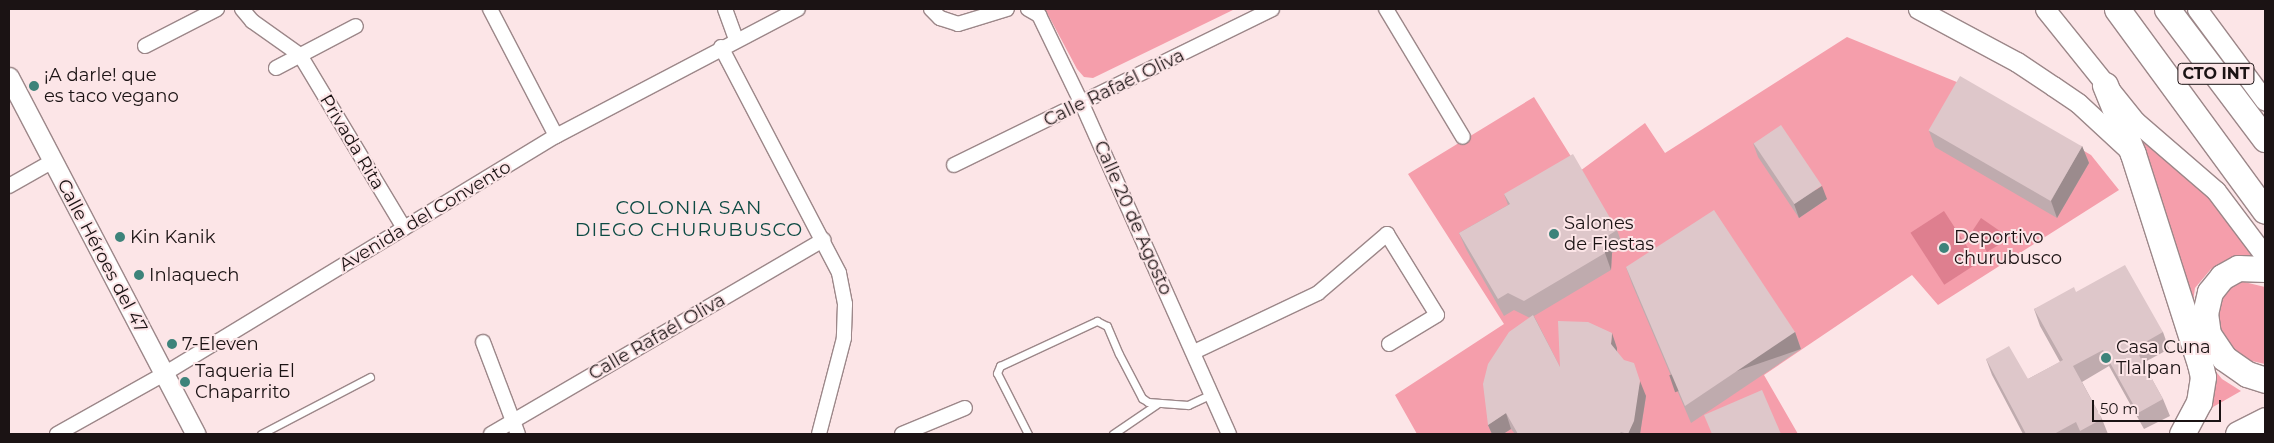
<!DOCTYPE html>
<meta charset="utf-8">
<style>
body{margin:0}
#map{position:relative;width:2274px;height:443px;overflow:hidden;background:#fce5e7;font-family:Montserrat,sans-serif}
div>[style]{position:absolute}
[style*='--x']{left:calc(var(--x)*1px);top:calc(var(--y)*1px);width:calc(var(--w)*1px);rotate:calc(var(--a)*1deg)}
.green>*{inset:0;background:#f59eab}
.water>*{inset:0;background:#de7f8f;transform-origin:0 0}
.roads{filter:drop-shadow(1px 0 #9c8789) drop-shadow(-1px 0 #9c8789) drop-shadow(0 1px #9c8789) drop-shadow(0 -1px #9c8789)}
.lane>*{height:7px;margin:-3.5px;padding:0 3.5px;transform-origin:3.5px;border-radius:3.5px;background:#fff}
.street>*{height:14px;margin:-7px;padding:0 7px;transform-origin:7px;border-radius:7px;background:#fff}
.secondary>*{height:19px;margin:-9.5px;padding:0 9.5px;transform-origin:9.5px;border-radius:9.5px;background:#fff}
.highway>*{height:25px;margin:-12.5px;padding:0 12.5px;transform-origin:12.5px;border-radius:12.5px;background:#fff}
.wall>*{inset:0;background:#bfabae}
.shaded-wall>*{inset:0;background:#9b8b8d;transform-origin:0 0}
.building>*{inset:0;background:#dec7ca;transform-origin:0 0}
.dots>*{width:14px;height:14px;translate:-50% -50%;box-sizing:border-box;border:2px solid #fce5e7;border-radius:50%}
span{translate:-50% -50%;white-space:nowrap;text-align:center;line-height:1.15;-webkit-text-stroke:4px #fce5e7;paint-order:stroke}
.shield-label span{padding:1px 4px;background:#fce5e7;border:1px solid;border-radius:4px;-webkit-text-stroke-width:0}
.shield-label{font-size:16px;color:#1b1314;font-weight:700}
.poi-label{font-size:18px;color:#1b1314}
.left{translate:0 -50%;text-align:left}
.street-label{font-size:18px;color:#1b1314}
.neighbourhood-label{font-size:19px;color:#0c4a43;letter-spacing:1px}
.frame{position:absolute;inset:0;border:10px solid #1b1314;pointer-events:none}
.scale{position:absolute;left:2092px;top:400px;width:129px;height:22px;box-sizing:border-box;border:2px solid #1b1314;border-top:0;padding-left:6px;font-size:15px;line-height:18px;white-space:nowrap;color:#1b1314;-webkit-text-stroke:4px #fce5e7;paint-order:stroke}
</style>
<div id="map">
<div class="green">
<div style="clip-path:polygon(1045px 9px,1235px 9px,1093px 78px,1084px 77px,1077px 69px)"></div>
<div style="clip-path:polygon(1847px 37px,1986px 94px,2091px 155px,2119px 190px,1938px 305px,1912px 275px,1764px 375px,1798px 434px,1417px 434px,1395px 395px,1504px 324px,1408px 174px,1534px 97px,1580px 171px,1645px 123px,1665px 153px)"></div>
<div style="clip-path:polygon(2132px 131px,2213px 200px,2255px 257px,2233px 259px,2211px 269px,2195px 288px,2191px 316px)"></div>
<div style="clip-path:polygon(2240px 281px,2265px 287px,2265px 364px,2234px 357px,2215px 326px,2218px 295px)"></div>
<div style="clip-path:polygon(2204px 357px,2222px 379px,2241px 391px,2206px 411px)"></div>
</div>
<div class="water">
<div style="left:1944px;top:211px;width:62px;height:40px;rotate:57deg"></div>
<div style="clip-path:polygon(1981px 218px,2010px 238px,1987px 252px,1973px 230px)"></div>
</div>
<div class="roads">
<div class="lane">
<div style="--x:261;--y:434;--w:123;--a:-27.6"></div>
<div style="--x:1028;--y:434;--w:68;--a:-116.9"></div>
<div style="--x:997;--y:373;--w:8;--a:-67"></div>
<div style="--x:1000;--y:366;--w:107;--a:-24.9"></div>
<div style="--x:1097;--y:321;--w:11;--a:27"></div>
<div style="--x:1107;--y:326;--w:30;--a:67"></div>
<div style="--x:1119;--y:354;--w:50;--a:62.4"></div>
<div style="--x:1142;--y:398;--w:7;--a:34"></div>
<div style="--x:1148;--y:402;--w:40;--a:4.3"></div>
<div style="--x:1188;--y:405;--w:26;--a:-25"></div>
<div style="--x:1113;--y:434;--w:53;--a:-34.3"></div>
</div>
<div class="street">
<div style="--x:242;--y:9;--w:16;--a:50"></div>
<div style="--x:252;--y:21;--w:59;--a:35.3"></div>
<div style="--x:300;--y:55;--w:202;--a:59"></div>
<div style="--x:490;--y:9;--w:143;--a:62.5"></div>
<div style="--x:725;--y:9;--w:33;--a:70"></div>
<div style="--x:931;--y:9;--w:13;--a:45"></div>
<div style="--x:940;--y:18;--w:19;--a:18"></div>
<div style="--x:958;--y:24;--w:51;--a:-17"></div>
<div style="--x:1028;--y:9;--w:13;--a:29"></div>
<div style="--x:1039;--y:15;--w:99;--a:64.2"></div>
<div style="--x:1082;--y:104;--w:361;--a:66"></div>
<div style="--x:1386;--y:9;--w:149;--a:59"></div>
<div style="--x:145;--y:46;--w:81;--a:-27.2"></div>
<div style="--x:721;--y:47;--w:255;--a:62.4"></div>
<div style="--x:839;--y:273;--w:32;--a:79"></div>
<div style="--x:845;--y:304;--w:34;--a:92"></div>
<div style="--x:844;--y:338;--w:99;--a:104.6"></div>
<div style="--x:276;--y:68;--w:90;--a:-27.7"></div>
<div style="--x:954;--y:165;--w:354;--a:-26.1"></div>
<div style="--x:9;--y:186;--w:51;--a:-29.6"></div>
<div style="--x:483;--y:342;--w:98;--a:69.2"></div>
<div style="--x:1194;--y:352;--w:137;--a:-25.4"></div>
<div style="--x:1318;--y:293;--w:91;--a:-40.5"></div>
<div style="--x:1387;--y:234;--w:95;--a:58.3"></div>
<div style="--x:1437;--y:315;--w:56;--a:148.9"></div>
<div style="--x:57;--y:434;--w:123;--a:-29.3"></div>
<div style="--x:164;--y:374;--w:459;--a:-31.3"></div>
<div style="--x:556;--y:136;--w:273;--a:-27.7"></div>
<div style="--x:491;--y:434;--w:385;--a:-30.3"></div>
<div style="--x:902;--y:434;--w:68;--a:-22.4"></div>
</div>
<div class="secondary">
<div style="--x:1918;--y:9;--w:112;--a:28.2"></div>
<div style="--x:2017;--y:62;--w:43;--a:33.7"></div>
<div style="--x:2053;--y:86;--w:30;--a:34"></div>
<div style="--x:2078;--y:103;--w:71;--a:42.7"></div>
<div style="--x:2045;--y:9;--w:144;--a:51.2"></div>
<div style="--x:2135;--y:121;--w:107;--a:40.8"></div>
<div style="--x:2216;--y:191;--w:81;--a:53"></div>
<div style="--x:2197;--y:9;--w:114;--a:53.5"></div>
<div style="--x:9;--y:77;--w:403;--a:62.4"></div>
</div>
<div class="highway">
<div style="--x:2117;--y:9;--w:250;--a:53.8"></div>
<div style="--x:2167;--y:9;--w:163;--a:53"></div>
<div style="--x:2105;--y:85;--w:74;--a:67.9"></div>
<div style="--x:2133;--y:154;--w:220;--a:72.3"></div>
<div style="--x:2200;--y:364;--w:13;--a:77"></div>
<div style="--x:2203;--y:377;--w:25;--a:99"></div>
<div style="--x:2199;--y:402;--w:36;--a:118"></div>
<div style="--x:2265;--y:269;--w:27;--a:-178"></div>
<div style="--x:2238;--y:268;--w:18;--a:151"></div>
<div style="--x:2222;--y:277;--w:19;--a:129"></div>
<div style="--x:2210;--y:292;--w:22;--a:103"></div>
<div style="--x:2205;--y:313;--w:21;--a:82"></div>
<div style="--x:2208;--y:334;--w:29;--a:56"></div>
<div style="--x:2224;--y:358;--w:28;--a:35"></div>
<div style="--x:2247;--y:374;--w:19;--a:18"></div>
<div style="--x:2238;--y:434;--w:30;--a:-27"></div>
</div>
</div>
<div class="wall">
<div style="clip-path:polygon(1929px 131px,2082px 146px,2089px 163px,2057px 218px,1935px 147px)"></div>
<div style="clip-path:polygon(1753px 143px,1827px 199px,1799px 218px,1758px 157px)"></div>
<div style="clip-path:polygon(1504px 194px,1617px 230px,1623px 247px,1612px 253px,1611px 270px,1534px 316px,1560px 367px,1617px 348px,1617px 351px,1646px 396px,1640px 434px,1515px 434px,1511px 429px,1503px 434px,1492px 434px,1488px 425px,1530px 318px,1514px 310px,1504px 316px,1466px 249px,1459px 233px,1508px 205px)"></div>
<div style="clip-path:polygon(1626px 267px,1795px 332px,1801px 349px,1691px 423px,1632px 284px)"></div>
<div style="clip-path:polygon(2076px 292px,2163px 332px,2169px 349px,2143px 363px,2163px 399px,2170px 416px,2144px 429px,2109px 366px,2082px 382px,2102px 419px,2108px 434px,2023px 434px,1992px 375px,1986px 359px,2028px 379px,2060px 362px,2040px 326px,2034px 309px)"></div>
</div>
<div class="shaded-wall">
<div style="clip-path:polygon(2082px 146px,2089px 163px,2057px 218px,2051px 201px)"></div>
<div style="clip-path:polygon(1822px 186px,1827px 199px,1799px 218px,1794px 204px)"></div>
<div style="clip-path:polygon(1606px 237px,1612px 253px,1611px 270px,1605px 253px)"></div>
<div style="left:1795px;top:332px;width:18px;height:133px;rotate:71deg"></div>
<div style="clip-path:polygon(1612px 333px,1617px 348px,1617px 360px,1611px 344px)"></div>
<div style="clip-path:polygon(1640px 381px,1646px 396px,1640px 434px,1628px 434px)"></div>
<div style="clip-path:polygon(1506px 413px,1511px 429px,1503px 434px,1492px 434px,1488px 425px)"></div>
</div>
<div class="building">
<div style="left:1960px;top:76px;width:141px;height:63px;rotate:30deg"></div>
<div style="left:1781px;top:125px;width:73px;height:33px;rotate:56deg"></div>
<div style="clip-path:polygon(1573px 154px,1617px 230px,1606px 237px,1605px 253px,1524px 301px,1508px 293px,1498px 299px,1459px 233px,1510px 204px,1504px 194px)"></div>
<div style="clip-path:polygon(1714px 210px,1795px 332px,1685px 406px,1626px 267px)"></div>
<div style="clip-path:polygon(2125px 265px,2163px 332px,2135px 348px,2163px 399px,2138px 413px,2103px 350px,2073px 366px,2102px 419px,2080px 431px,2076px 422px,2054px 434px,2026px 434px,1986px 359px,2009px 346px,2028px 379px,2063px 360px,2034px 309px,2074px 287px,2076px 292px)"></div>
<div style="clip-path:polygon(1533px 315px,1560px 367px,1558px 321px,1588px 322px,1612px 333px,1611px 344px,1624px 360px,1634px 363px,1640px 381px,1634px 421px,1628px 434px,1621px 432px,1619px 434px,1518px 434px,1506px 413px,1488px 425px,1483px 384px,1488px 364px,1509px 332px)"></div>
<div style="clip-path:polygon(1762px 390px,1781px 434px,1712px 434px,1704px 415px)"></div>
</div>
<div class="dots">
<div style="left:34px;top:86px;background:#3d837a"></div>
<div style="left:1554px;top:234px;background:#3d837a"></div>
<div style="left:120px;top:237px;background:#3d837a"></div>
<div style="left:1944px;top:248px;background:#3d837a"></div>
<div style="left:139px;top:275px;background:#3d837a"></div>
<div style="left:172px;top:344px;background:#3d837a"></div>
<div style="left:2106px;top:358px;background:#3d837a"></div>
<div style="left:185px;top:382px;background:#3d837a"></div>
</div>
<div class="shield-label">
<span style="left:2216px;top:74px">CTO INT</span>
</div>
<div class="poi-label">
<span class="left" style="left:44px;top:86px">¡A darle! que<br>es taco vegano</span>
<span class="left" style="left:1564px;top:234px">Salones<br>de Fiestas</span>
<span class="left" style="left:130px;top:237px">Kin Kanik</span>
<span class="left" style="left:1954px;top:248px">Deportivo<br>churubusco</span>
<span class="left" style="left:149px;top:275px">Inlaquech</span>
<span class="left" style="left:182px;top:344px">7-Eleven</span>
<span class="left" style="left:2116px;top:358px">Casa Cuna<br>Tlalpan</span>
<span class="left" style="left:195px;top:382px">Taqueria El<br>Chaparrito</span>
</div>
<div class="street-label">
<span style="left:1114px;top:88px;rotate:-26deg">Calle Rafaél Oliva</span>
<span style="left:352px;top:142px;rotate:59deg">Privada Rita</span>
<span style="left:425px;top:216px;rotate:-31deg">Avenida del Convento</span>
<span style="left:1133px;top:218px;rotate:66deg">Calle 20 de Agosto</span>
<span style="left:102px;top:256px;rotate:62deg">Calle Héroes del 47</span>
<span style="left:657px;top:337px;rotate:-30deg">Calle Rafaél Oliva</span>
</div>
<div class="neighbourhood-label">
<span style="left:689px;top:219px">COLONIA SAN<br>DIEGO CHURUBUSCO</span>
</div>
<div class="frame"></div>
<div class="scale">50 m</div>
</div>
